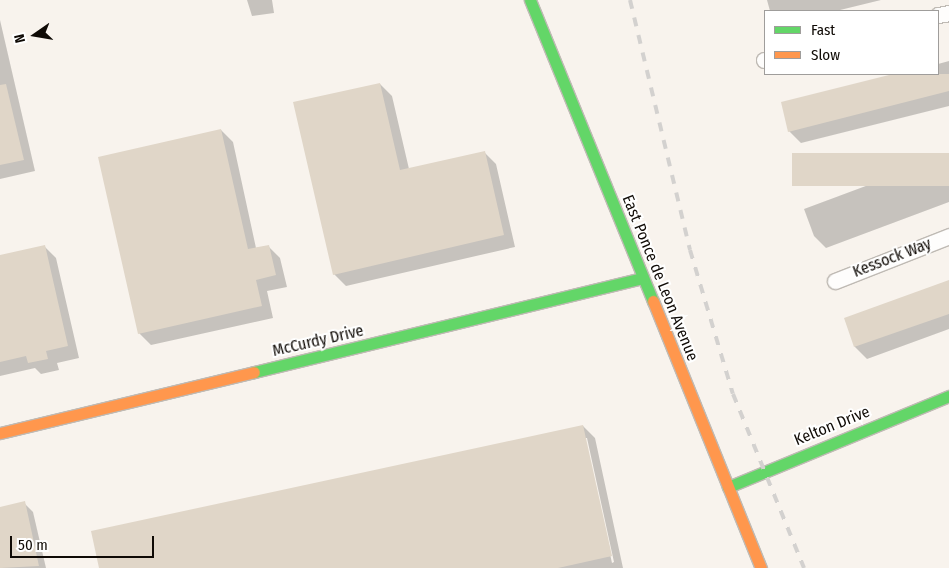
<!DOCTYPE html>
<style>
body{margin:0}
#map{position:relative;width:949px;height:568px;overflow:hidden;background:#f8f3ed;font-family:"Fira Sans Condensed",sans-serif}
div>[style]{position:absolute}
[style*='--x']{left:calc(var(--x)*1px);top:calc(var(--y)*1px);width:calc(var(--w)*1px);rotate:calc(var(--a)*1deg)}
.shadow>*{inset:0;background:#0003}
.building>*{inset:0;background:#e0d6c8;transform-origin:0 0}
.roads{filter:drop-shadow(1px 0 #bfbab4) drop-shadow(-1px 0 #bfbab4) drop-shadow(0 1px #bfbab4) drop-shadow(0 -1px #bfbab4)}
.street>*{height:15px;margin:-7.5px;padding:0 7.5px;transform-origin:7.5px;border-radius:7.5px;background:#fefdfc}
.fast>*{height:11px;margin:-5.5px;padding:0 5.5px;transform-origin:5.5px;border-radius:5.5px;background:#63d668}
.slow>*{height:11px;margin:-5.5px;padding:0 5.5px;transform-origin:5.5px;border-radius:5.5px;background:#ff974d}
.rail>*{height:4px;margin-top:-2px;transform-origin:0;background:repeating-linear-gradient(90deg,#d3d1cf 0 9px,transparent 0 18px)}
span{translate:-50% -50%;white-space:nowrap;text-align:center;line-height:1.15;-webkit-text-stroke:4px #fff;paint-order:stroke}
.street-label{font-size:16px;color:#0f0a05}
.legend{position:absolute;left:764px;top:10px;width:175px;height:65px;box-sizing:border-box;background:#fff;border:1px solid #9f9d9b;margin:0;padding:6px 9px;list-style:none;font-size:15px;color:#0f0a05}
.legend li{display:flex;align-items:center;gap:10px;height:25px}
.legend b{width:25px;border:1px solid #9f9d9b}
.north{position:absolute;left:10px;top:10px;width:50px;height:50px;-webkit-text-stroke:4px #fff;paint-order:stroke;rotate:257deg;font-size:14px;font-weight:700;line-height:20px;text-align:center;color:#0f0a05}
.north::after{content:'';display:block;margin:auto;width:18px;height:22px;background:#0f0a05;clip-path:polygon(50% 0,100% 100%,50% 72%,0 100%)}
.scale{position:absolute;left:10px;top:536px;width:144px;height:22px;box-sizing:border-box;border:2px solid #0f0a05;border-top:0;padding-left:6px;font-size:15px;line-height:18px;white-space:nowrap;color:#0f0a05;-webkit-text-stroke:4px #fff;paint-order:stroke}
</style>
<div id="map">
<div class="shadow">
<div style="clip-path:polygon(247px 0,272px 0,274px 13px,252px 16px)"></div>
<div style="clip-path:polygon(767px 0,881px 0,836px 11px,770px 11px)"></div>
<div style="clip-path:polygon(0 20px,35px 171px,0 179px)"></div>
<div style="clip-path:polygon(949px 61px,949px 106px,801px 143px,789px 131px,782px 103px,898px 74px,938px 74px,938px 64px)"></div>
<div style="clip-path:polygon(380px 84px,392px 96px,409px 169px,484px 152px,496px 164px,515px 247px,346px 286px,334px 274px)"></div>
<div style="clip-path:polygon(221px 130px,233px 142px,256px 248px,268px 246px,280px 258px,287px 287px,267px 291px,273px 318px,151px 345px,139px 333px)"></div>
<div style="clip-path:polygon(949px 155px,949px 202px,826px 248px,814px 236px,804px 209px)"></div>
<div style="clip-path:polygon(44px 246px,56px 258px,79px 358px,57px 363px,59px 370px,41px 374px,35px 368px,0 376px,0 256px)"></div>
<div style="clip-path:polygon(949px 282px,949px 329px,867px 359px,855px 347px,845px 319px)"></div>
<div style="clip-path:polygon(evenodd,583px 426px,595px 438px,623px 568px,100px 568px,583px 426px,585px 438px,587px 438px,614px 562px,612px 563px,585px 438px)"></div>
<div style="clip-path:polygon(24px 503px,33px 512px,46px 568px,0 568px,0 508px)"></div>
</div>
<div class="building">
<div style="clip-path:polygon(893px 74px,949px 74px,949px 91px,788px 132px,781px 102px)"></div>
<div style="clip-path:polygon(380px 83px,400px 170px,485px 151px,504px 235px,333px 275px,293px 102px)"></div>
<div style="clip-path:polygon(6px 84px,24px 160px,0 165px,0 85px)"></div>
<div style="clip-path:polygon(221px 129px,248px 249px,269px 245px,276px 275px,256px 280px,262px 306px,138px 334px,98px 157px)"></div>
<div style="left:949px;top:153px;width:33px;height:157px;rotate:90deg"></div>
<div style="clip-path:polygon(45px 245px,68px 346px,46px 351px,48px 359px,28px 363px,26px 356px,0 362px,0 255px)"></div>
<div style="clip-path:polygon(949px 280px,949px 314px,854px 347px,844px 318px)"></div>
<div style="clip-path:polygon(583px 425px,612px 556px,558px 568px,99px 568px,91px 531px)"></div>
<div style="clip-path:polygon(25px 501px,39px 566px,0 568px,0 507px)"></div>
</div>
<div class="roads">
<div class="street">
<div style="--x:938;--y:15;--w:11;--a:-10"></div>
<div style="--x:764;--y:60;--w:1;--a:0"></div>
<div style="--x:835;--y:281;--w:123;--a:-21.5"></div>
</div>
<div class="fast">
<div style="--x:530;--y:0;--w:325;--a:67.8"></div>
<div style="--x:254;--y:372;--w:400;--a:-13.6"></div>
<div style="--x:728;--y:487;--w:239;--a:-22.4"></div>
</div>
<div class="slow">
<div style="--x:653;--y:301;--w:288;--a:68"></div>
<div style="--x:0;--y:433;--w:261;--a:-13.5"></div>
</div>
</div>
<div class="rail">
<div style="--x:630;--y:0;--w:257;--a:76.5"></div>
<div style="--x:690;--y:250;--w:150;--a:73.4"></div>
<div style="--x:733;--y:394;--w:188;--a:67.8"></div>
</div>
<div class="street-label">
<span style="left:892px;top:258px;rotate:-21deg">Kessock Way</span>
<span style="left:660px;top:278px;rotate:68deg">East Ponce de Leon Avenue</span>
<span style="left:318px;top:341px;rotate:-13deg">McCurdy Drive</span>
<span style="left:832px;top:426px;rotate:-22deg">Kelton Drive</span>
</div>
<ul class="legend">
<li><b style="height:6px;background:#63d668"></b>Fast</li>
<li><b style="height:6px;background:#ff974d"></b>Slow</li>
</ul>
<div class="north">N</div>
<div class="scale">50 m</div>
</div>
